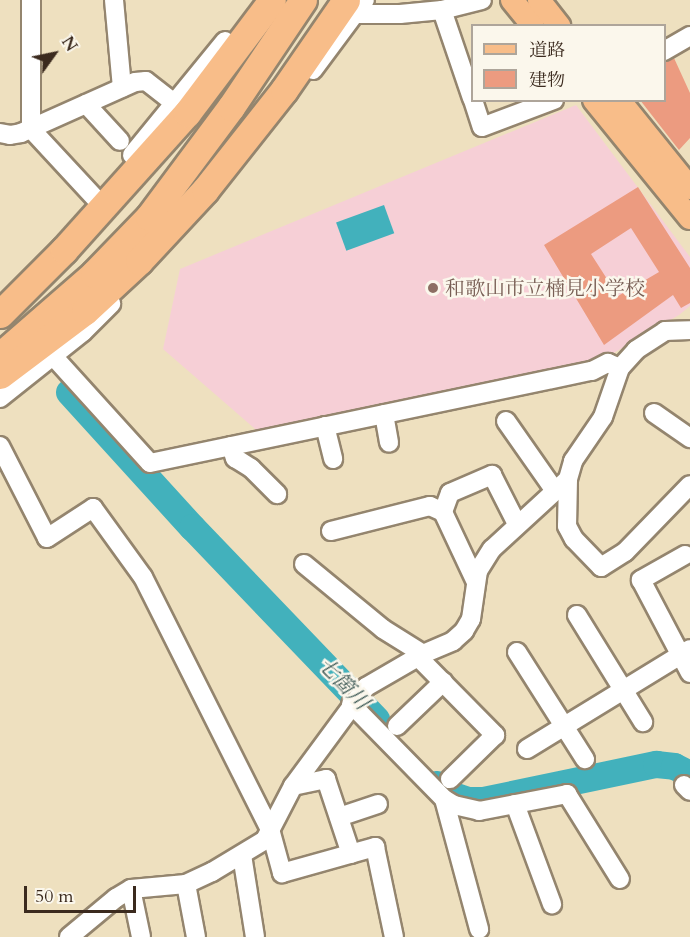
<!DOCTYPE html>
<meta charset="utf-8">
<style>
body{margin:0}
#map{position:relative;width:690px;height:937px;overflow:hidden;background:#eee0bf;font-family:Cardo,"Noto Serif JP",serif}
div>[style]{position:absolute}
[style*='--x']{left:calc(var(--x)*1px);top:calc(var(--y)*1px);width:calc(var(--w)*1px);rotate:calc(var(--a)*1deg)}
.built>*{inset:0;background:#f6cfd6}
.water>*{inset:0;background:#42b1bc;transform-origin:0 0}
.river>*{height:27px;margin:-13.5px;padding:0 13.5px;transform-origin:13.5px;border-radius:13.5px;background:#42b1bc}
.building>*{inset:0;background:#ec9b80}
.roads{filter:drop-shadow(2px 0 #94856e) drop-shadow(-2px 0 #94856e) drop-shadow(0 2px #94856e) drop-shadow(0 -2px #94856e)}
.minor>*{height:18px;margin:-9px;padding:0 9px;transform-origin:9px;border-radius:9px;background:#fff}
.major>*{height:22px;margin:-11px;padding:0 11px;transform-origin:11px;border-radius:11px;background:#f8bd89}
.highway>*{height:27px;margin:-13.5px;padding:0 13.5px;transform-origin:13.5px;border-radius:13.5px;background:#f8bd89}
.dots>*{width:16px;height:16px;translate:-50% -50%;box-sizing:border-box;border:3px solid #fbf7ec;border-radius:50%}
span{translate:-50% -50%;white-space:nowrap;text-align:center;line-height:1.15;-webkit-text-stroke:5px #fbf7ec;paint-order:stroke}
.education-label{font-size:20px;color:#785e54}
.left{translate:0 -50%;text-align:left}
.water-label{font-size:21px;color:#3d5955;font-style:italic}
.legend{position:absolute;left:471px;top:24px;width:195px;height:78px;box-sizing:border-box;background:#fbf7ec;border:2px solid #aea59a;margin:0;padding:8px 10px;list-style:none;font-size:18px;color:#3b2a1e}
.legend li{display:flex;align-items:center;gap:12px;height:30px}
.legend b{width:30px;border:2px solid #aea59a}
.north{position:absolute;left:24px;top:24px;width:60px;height:60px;-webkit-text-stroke:4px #fbf7ec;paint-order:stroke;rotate:57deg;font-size:16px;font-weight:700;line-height:24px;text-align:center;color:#3b2a1e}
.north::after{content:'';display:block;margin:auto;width:21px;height:27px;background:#3b2a1e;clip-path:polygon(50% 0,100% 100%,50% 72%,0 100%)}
.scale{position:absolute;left:24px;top:886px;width:112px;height:27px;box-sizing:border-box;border:3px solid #3b2a1e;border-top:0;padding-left:8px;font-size:18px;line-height:21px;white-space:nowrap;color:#3b2a1e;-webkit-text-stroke:4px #fbf7ec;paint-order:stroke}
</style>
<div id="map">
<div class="built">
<div style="clip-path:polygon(576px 105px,690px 257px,690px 306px,679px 315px,593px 365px,261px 434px,163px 349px,180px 269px)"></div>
</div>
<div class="water">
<div style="left:384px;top:205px;width:30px;height:51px;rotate:70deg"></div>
</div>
<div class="river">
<div style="--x:69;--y:392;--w:183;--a:47.7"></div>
<div style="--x:192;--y:527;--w:266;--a:46.2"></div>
<div style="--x:437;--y:784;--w:16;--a:38"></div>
<div style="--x:450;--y:794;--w:18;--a:19"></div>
<div style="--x:467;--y:800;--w:16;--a:0"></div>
<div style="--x:483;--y:800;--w:177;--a:-11.8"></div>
<div style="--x:656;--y:764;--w:18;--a:6"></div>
<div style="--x:674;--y:766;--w:18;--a:27"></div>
</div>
<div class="building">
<div style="clip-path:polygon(674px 58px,690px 93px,690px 138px,679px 150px,640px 100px,664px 100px,664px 62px)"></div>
<div style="clip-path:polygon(evenodd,638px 187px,690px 268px,690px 303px,681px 308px,673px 295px,604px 345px,544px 245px,638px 187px,631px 228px,659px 272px,618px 296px,591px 254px,631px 228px)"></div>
</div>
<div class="roads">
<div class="minor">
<div style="--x:31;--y:0;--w:129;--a:90"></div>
<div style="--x:31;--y:129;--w:94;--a:47.2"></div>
<div style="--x:114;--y:0;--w:88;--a:84.8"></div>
<div style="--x:442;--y:10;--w:41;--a:-14"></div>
<div style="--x:356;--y:14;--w:44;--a:0"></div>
<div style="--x:400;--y:14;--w:42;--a:-5.4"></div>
<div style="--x:442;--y:10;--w:93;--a:71.2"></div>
<div style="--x:664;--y:51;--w:30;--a:-30"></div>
<div style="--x:313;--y:70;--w:87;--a:-53.4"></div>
<div style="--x:473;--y:100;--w:28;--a:72"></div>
<div style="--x:482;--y:127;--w:77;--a:-20.6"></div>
<div style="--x:86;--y:104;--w:50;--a:47.4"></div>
<div style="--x:0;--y:133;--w:10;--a:11"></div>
<div style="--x:10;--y:135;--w:11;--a:-10"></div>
<div style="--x:21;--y:133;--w:125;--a:-24.1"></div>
<div style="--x:135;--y:82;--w:11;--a:-5"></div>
<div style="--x:146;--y:81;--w:37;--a:38"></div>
<div style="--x:132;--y:155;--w:147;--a:-50.8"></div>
<div style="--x:53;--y:356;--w:144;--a:47.8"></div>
<div style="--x:150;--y:463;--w:451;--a:-11.8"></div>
<div style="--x:592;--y:371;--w:18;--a:-27"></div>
<div style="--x:608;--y:363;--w:13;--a:23"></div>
<div style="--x:0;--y:398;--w:106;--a:-38.5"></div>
<div style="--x:83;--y:332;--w:40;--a:-45"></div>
<div style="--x:654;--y:413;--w:44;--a:34.8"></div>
<div style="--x:384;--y:414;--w:29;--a:80"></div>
<div style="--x:506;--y:421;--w:85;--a:55"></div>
<div style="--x:325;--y:426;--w:34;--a:76"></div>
<div style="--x:0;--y:446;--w:103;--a:62.9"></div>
<div style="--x:47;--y:538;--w:55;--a:-33.1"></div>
<div style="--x:93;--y:508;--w:85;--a:54.1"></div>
<div style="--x:143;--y:577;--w:282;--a:63.3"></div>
<div style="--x:270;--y:829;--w:46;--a:74.7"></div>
<div style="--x:282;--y:873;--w:97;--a:-15.6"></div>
<div style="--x:375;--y:847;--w:92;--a:78.1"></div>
<div style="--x:231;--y:446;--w:13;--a:72"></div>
<div style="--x:235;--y:458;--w:19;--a:32"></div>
<div style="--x:251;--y:468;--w:37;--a:45"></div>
<div style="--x:568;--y:479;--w:47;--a:91.2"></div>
<div style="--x:567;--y:526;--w:15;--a:62"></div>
<div style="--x:574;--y:539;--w:39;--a:46"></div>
<div style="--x:601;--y:567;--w:28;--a:-32"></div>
<div style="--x:625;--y:552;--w:93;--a:-45.9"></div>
<div style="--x:443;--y:512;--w:20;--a:-70"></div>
<div style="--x:450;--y:493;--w:46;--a:-23.2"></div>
<div style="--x:492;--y:475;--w:55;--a:63"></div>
<div style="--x:331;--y:531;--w:102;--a:-14.2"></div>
<div style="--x:430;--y:506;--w:14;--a:25"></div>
<div style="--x:443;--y:512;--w:75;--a:64.8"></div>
<div style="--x:685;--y:555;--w:51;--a:150.4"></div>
<div style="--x:641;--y:580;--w:105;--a:62.2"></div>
<div style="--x:304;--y:564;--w:102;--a:39.4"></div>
<div style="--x:383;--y:629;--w:47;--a:32"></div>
<div style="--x:577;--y:615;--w:126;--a:58.3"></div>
<div style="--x:517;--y:652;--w:127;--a:57.6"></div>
<div style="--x:418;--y:657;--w:110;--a:45.4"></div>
<div style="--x:495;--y:735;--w:63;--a:135.6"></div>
<div style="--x:351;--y:704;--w:133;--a:45.6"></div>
<div style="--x:444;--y:799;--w:12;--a:31"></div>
<div style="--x:454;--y:805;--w:26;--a:13"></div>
<div style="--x:479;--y:811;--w:90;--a:-10.9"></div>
<div style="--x:567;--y:794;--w:100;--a:58.1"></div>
<div style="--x:397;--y:726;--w:64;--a:-43.7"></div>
<div style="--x:527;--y:749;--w:191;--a:-31.5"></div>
<div style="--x:684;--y:785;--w:8;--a:45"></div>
<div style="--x:293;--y:786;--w:34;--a:-12"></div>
<div style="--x:326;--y:779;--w:79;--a:71.6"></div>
<div style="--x:444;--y:799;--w:135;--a:74.9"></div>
<div style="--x:515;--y:804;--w:107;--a:69.7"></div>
<div style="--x:339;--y:817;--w:41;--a:-18.4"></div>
<div style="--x:242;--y:855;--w:83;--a:81"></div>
<div style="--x:186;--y:884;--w:54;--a:79.3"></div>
<div style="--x:131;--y:889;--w:49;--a:78.2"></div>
<div style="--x:69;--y:937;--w:61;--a:-39.7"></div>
<div style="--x:116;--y:898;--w:17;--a:-31"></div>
<div style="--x:131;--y:889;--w:55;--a:-5.2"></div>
<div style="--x:186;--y:884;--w:29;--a:-25"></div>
<div style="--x:212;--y:872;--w:62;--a:-31.1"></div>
<div style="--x:265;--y:840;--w:61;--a:-62.6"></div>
<div style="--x:293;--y:786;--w:123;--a:-53.6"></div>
<div style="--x:366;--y:687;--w:66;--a:-30.1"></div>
<div style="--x:423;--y:654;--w:33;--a:-23"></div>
<div style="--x:453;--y:641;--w:15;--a:-42"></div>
<div style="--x:464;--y:631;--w:14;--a:-60"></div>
<div style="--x:471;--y:619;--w:49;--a:-81.7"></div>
<div style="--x:478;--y:571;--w:26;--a:-58"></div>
<div style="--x:492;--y:549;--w:103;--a:-42.6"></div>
<div style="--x:568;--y:479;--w:19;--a:-74"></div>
<div style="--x:573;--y:461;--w:53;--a:-55.7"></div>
<div style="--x:603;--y:417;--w:52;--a:-70.9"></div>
<div style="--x:620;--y:368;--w:24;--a:-48"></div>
<div style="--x:636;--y:350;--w:35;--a:-33"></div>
<div style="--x:665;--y:331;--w:25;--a:-2"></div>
</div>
<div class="major">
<div style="--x:512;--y:0;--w:33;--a:51"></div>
<div style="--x:539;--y:0;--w:33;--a:52"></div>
<div style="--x:594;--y:100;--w:152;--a:50.9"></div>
<div style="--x:619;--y:100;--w:113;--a:51.1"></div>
</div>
<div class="highway">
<div style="--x:0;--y:314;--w:91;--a:-45"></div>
<div style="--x:64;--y:250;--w:184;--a:-48.1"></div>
<div style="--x:187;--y:113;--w:141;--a:-53"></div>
<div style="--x:0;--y:356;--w:125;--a:-41.1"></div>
<div style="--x:94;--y:274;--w:79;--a:-46"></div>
<div style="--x:149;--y:217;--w:137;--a:-53.3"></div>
<div style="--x:231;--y:107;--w:129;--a:-56.1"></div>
<div style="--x:0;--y:375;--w:106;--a:-37"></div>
<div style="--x:85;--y:311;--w:74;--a:-42.8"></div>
<div style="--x:139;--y:261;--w:97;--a:-47.1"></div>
<div style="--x:205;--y:190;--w:127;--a:-51.7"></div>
<div style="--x:284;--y:90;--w:109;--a:-55.4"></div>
</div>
</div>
<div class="dots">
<div style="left:433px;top:288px;background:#8d6e63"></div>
</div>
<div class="education-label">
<span class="left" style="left:445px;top:288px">和歌山市立楠見小学校</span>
</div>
<div class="water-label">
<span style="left:343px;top:684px;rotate:46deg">七箇川</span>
</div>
<ul class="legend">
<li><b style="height:8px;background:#f8bd89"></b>道路</li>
<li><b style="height:16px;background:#ec9b80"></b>建物</li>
</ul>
<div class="north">N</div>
<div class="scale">50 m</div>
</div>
